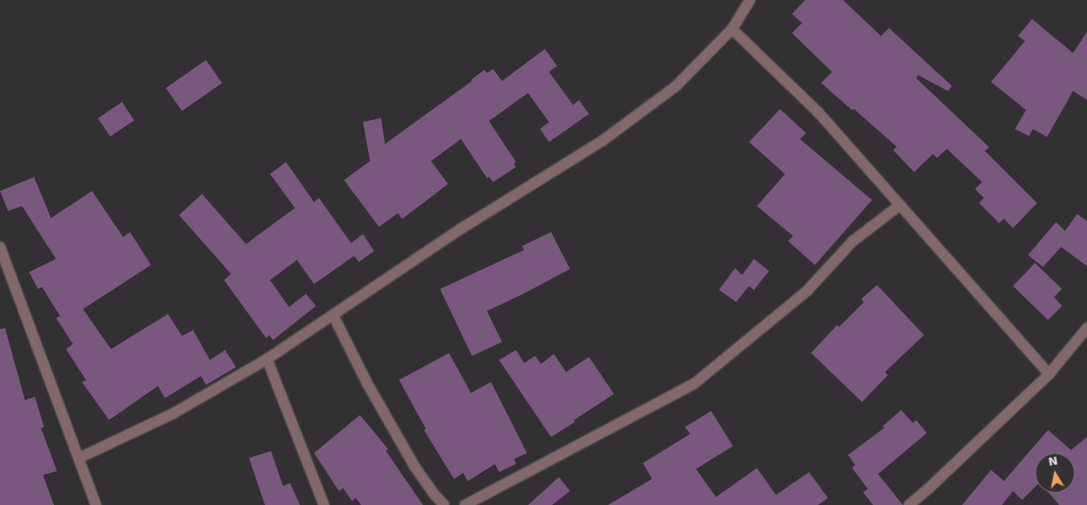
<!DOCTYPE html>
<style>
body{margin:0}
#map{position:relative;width:1087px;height:505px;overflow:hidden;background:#323033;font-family:"DejaVu Sans",sans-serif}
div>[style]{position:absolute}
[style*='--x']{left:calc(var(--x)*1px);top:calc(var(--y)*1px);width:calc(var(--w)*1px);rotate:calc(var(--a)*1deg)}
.building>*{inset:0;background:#7a577f;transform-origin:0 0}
.roads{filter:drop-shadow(1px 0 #4e4c4f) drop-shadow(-1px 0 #4e4c4f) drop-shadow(0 1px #4e4c4f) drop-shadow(0 -1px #4e4c4f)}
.minor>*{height:10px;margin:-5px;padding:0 5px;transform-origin:5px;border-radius:5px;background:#82686b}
span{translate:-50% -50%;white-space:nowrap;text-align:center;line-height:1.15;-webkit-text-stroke:4px #323033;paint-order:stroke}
.north{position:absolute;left:1035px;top:453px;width:40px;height:40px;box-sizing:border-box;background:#323033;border:1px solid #797779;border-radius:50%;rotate:350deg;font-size:11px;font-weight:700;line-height:16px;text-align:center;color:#e3e1e3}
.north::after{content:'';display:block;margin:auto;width:14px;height:18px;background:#fb9e51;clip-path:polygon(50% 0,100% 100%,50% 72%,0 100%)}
</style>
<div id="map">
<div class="building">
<div style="clip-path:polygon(805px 0,843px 0,881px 36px,889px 28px,952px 86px,948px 91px,918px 75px,916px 78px,989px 147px,985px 151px,1037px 203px,1013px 228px,1004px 219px,999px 223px,979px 203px,984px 198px,975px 189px,982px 182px,947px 149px,937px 158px,933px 154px,914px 172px,893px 150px,897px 147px,854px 109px,852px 110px,821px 83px,832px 72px,792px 33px,802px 23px,792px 14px)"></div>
<div style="clip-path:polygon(1032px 19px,1073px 53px,1087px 32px,1087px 100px,1073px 91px,1047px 137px,1033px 129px,1029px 136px,1015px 129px,1026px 110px,991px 82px,1025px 41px,1018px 36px)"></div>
<div style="clip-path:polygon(545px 49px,557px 66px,549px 72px,573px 105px,579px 100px,589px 114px,549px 142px,540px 129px,549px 122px,528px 93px,489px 121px,516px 162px,514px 164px,516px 167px,493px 182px,489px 177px,487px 178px,461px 139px,431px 161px,448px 184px,402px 219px,398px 213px,379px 227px,344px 180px,370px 161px,363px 122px,381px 118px,385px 144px,472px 81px,471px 80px,484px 70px,487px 73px,493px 69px,502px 81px)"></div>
<div style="left:206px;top:60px;width:28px;height:49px;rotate:55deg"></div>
<div style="left:122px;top:102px;width:22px;height:29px;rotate:56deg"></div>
<div style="clip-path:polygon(780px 109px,806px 133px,800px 139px,872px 200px,815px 265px,788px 241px,793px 236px,757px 206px,785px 174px,749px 142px)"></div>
<div style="clip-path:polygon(286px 162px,314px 202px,319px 198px,351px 243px,363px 234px,374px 251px,359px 262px,354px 256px,314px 284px,297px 260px,270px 280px,289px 307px,306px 294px,316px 306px,273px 340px,269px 335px,266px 338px,224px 280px,231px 274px,179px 215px,202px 194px,246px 244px,295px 208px,270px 174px)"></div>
<div style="clip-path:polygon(34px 177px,51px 218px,92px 191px,123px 237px,130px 232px,151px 265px,83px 309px,111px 349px,168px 314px,182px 336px,193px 330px,210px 360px,225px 350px,236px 367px,206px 385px,201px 376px,165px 398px,158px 386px,109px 420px,82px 382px,86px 380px,66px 349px,73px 344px,56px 318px,60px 316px,42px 287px,38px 289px,29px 272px,56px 259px,22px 206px,8px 211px,0 191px)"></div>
<div style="clip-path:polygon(1077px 214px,1087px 221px,1087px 266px,1061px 247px,1043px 267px,1028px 255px,1056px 222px,1065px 231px)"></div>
<div style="clip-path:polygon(551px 232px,570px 269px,523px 294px,487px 311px,502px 342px,472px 356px,440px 289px,524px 250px,522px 246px)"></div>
<div style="clip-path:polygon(754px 259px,769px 271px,754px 290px,749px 286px,736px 302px,719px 290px,735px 268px,742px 275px)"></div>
<div style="clip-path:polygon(1035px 263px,1062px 289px,1054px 297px,1062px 306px,1048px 320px,1013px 286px)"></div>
<div style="clip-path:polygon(877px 285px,924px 335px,885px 372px,888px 375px,862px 402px,811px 353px,837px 325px,839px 327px,864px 302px,861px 299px)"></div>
<div style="clip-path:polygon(5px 328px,25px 400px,35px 397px,44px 427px,41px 428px,57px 471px,43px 475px,54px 505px,0 505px,0 329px)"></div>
<div style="clip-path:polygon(516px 350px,524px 363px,535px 356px,541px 364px,554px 354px,566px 372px,589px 357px,614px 394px,574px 420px,575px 422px,551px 437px,499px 360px)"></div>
<div style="clip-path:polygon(449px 353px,471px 393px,491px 382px,527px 453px,514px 459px,516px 464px,499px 472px,495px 464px,468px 481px,463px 473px,454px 479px,424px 430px,426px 429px,399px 380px)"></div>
<div style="clip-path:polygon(901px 410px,913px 423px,916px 420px,927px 433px,878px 474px,903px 505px,873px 505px,863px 492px,868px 489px,852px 468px,855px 465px,848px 455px,884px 428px,883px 426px)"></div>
<div style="clip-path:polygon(711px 411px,733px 446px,696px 469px,716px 497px,757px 468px,776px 495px,809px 472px,828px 498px,818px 505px,608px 505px,652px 479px,643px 463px,690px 434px,685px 427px)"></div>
<div style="clip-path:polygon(360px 415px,388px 449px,386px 451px,423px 505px,361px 505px,356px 498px,352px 501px,343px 488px,339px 491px,314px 453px)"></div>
<div style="clip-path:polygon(evenodd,1048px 430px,1071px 450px,1087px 437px,1087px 505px,1059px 505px,1040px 482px,1022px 500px,1013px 491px,1002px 505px,962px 505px,991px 470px,1004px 481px,1048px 430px,1043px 461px,1067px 461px,1067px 485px,1043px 485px,1043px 461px)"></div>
<div style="clip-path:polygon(271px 451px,283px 486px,290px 483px,300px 505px,265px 505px,249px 458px)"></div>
<div style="clip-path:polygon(559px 477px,570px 491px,552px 505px,528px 505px)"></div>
</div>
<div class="roads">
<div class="minor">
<div style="--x:732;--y:29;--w:120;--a:44"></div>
<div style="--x:818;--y:112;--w:349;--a:48.6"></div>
<div style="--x:0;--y:247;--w:275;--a:69.6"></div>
<div style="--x:333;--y:315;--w:76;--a:63.4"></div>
<div style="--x:367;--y:383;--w:97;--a:60.3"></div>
<div style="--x:415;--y:467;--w:32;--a:55"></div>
<div style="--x:433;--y:493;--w:16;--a:47"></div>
<div style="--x:267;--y:359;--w:157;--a:68.7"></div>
<div style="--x:79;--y:458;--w:105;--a:-25.3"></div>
<div style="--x:174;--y:413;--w:108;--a:-30.1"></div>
<div style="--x:267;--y:359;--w:235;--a:-33.9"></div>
<div style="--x:462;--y:228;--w:165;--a:-31.9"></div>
<div style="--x:602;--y:141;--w:92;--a:-36.6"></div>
<div style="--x:676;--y:86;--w:80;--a:-45.5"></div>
<div style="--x:732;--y:29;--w:34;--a:-58"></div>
<div style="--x:465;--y:505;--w:260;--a:-27.9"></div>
<div style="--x:695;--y:383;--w:145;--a:-39.4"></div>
<div style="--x:807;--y:291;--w:68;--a:-47.4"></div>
<div style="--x:853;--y:241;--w:59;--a:-37.5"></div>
<div style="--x:909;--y:505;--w:25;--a:-40"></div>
<div style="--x:928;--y:489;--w:167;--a:-43.5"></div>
<div style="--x:1049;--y:374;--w:60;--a:-50.4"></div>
</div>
</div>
<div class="north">N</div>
</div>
